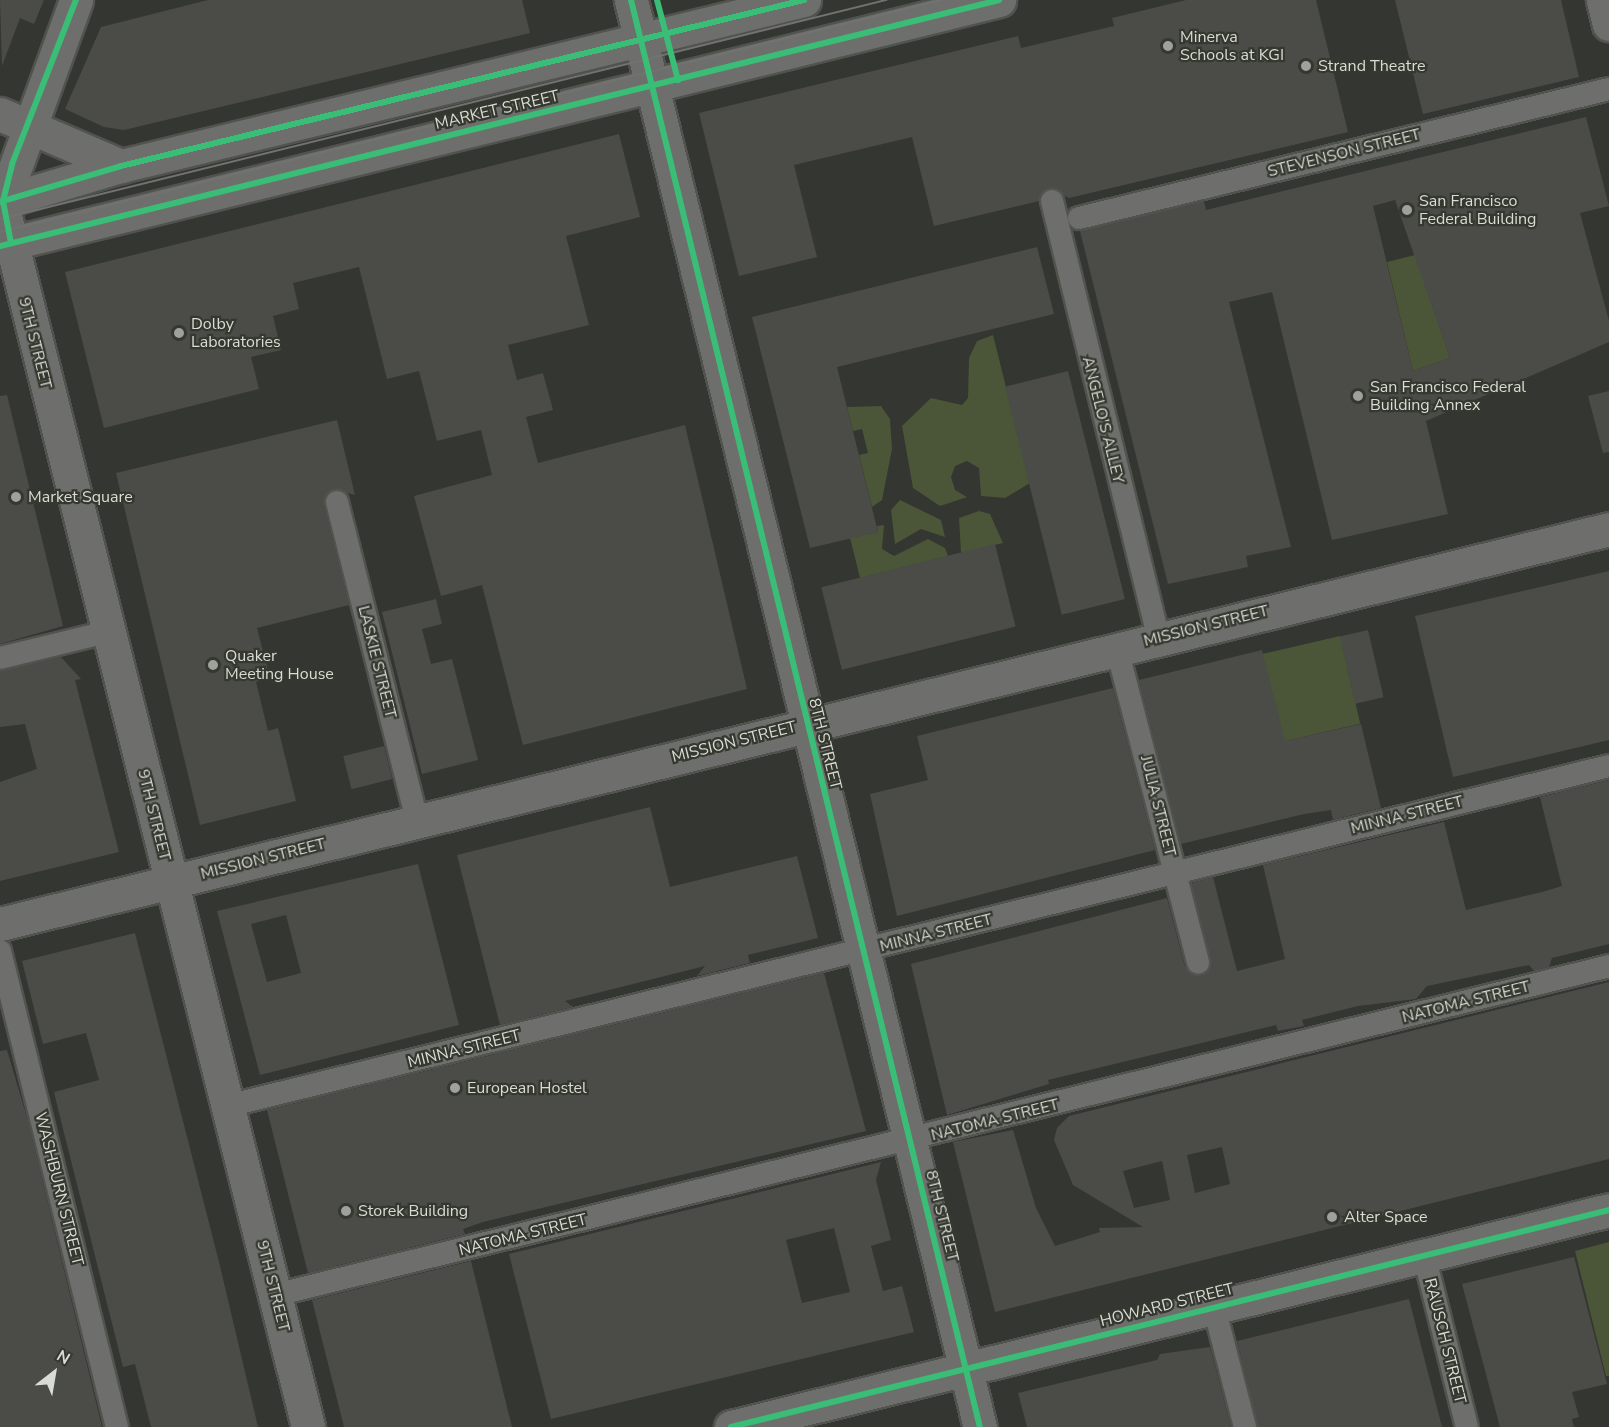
<!DOCTYPE html>
<style>
body{margin:0}
#map{position:relative;width:1609px;height:1427px;overflow:hidden;background:#343631;font-family:"Nunito Sans",sans-serif}
div>[style]{position:absolute}
[style*='--x']{left:calc(var(--x)*1px);top:calc(var(--y)*1px);width:calc(var(--w)*1px);rotate:calc(var(--a)*1deg)}
.green>*{inset:0;background:#4b5537;transform-origin:0 0}
.building>*{inset:0;background:#4b4c48;transform-origin:0 0}
.roads{filter:drop-shadow(2px 0 #51534e) drop-shadow(-2px 0 #51534e) drop-shadow(0 2px #51534e) drop-shadow(0 -2px #51534e)}
.street>*{height:22px;margin:-11px;padding:0 11px;transform-origin:11px;border-radius:11px;background:#6e6f6c}
.secondary>*{height:33px;margin:-16.5px;padding:0 16.5px;transform-origin:16.5px;border-radius:16.5px;background:#6e6f6c}
.tram>*{height:1.5px;margin:-0.75px;padding:0 0.75px;transform-origin:0.75px;border-radius:0.75px;background:#727370}
.cycleway>*{height:6px;margin:-3px;padding:0 3px;transform-origin:3px;border-radius:3px;background:#3abd76}
.dots>*{width:16px;height:16px;translate:-50% -50%;box-sizing:border-box;border:3px solid #35382f;border-radius:50%}
span{translate:-50% -50%;white-space:nowrap;text-align:center;line-height:1.15;-webkit-text-stroke:4.5px #35382f;paint-order:stroke}
.poi-label{font-size:16px;color:#d9dbd5}
.left{translate:0 -50%;text-align:left}
.street-label{font-size:16px;color:#d9dbd5}
.north{position:absolute;left:24px;top:1343px;width:60px;height:60px;-webkit-text-stroke:4px #35382f;paint-order:stroke;rotate:31deg;font-size:16px;font-weight:700;line-height:24px;text-align:center;color:#d9dbd5}
.north::after{content:'';display:block;margin:auto;width:21px;height:27px;background:#d9dbd5;clip-path:polygon(50% 0,100% 100%,50% 72%,0 100%)}
</style>
<div id="map">
<div class="green">
<div style="clip-path:polygon(1415px 255px,1450px 358px,1413px 371px,1387px 262px)"></div>
<div style="clip-path:polygon(993px 335px,1030px 483px,1005px 498px,981px 496px,979px 468px,967px 461px,955px 466px,951px 477px,955px 490px,967px 497px,940px 506px,913px 488px,902px 426px,931px 398px,962px 405px,968px 398px,969px 358px,977px 341px)"></div>
<div style="clip-path:polygon(881px 406px,890px 419px,892px 449px,882px 500px,872px 507px,859px 455px,868px 453px,862px 429px,853px 431px,847px 407px)"></div>
<div style="clip-path:polygon(900px 500px,941px 520px,945px 537px,921px 529px,895px 544px,891px 510px)"></div>
<div style="clip-path:polygon(979px 511px,990px 514px,1003px 543px,961px 553px,959px 518px)"></div>
<div style="clip-path:polygon(884px 525px,882px 549px,894px 556px,928px 539px,945px 548px,948px 556px,860px 578px,850px 538px,878px 532px,877px 526px)"></div>
<div style="left:1340px;top:636px;width:90px;height:80px;rotate:77deg"></div>
<div style="clip-path:polygon(1609px 1242px,1609px 1376px,1606px 1376px,1575px 1251px)"></div>
</div>
<div class="building">
<div style="clip-path:polygon(0 0,44px 0,34px 24px,20px 18px,2px 66px)"></div>
<div style="clip-path:polygon(208px 0,522px 0,530px 33px,124px 130px,104px 127px,65px 109px,101px 27px)"></div>
<div style="clip-path:polygon(1186px 0,1316px 0,1348px 132px,1069px 198px,1049px 188px,1039px 201px,934px 226px,912px 137px,794px 165px,817px 257px,739px 276px,699px 113px,1018px 36px,1021px 48px,1114px 26px,1112px 18px)"></div>
<div style="clip-path:polygon(1395px 0,1561px 0,1579px 77px,1423px 114px)"></div>
<div style="clip-path:polygon(evenodd,1586px 117px,1609px 206px,1580px 213px,1609px 321px,1609px 342px,1426px 421px,1448px 514px,1332px 540px,1272px 292px,1229px 302px,1291px 547px,1246px 556px,1248px 567px,1168px 584px,1080px 231px,1204px 201px,1206px 210px,1586px 117px,1395px 200px,1450px 358px,1413px 371px,1373px 206px,1395px 200px)"></div>
<div style="clip-path:polygon(619px 134px,640px 217px,566px 236px,589px 325px,508px 345px,517px 380px,543px 373px,553px 410px,526px 417px,538px 463px,685px 425px,747px 689px,523px 745px,482px 585px,441px 596px,414px 496px,492px 475px,481px 430px,437px 441px,419px 371px,387px 379px,359px 267px,293px 283px,299px 309px,273px 316px,281px 350px,251px 357px,259px 389px,104px 428px,65px 272px)"></div>
<div style="clip-path:polygon(1037px 247px,1054px 314px,837px 367px,878px 532px,810px 548px,752px 317px)"></div>
<div style="left:1068px;top:371px;width:235px;height:65px;rotate:76deg"></div>
<div style="clip-path:polygon(1609px 391px,1609px 452px,1603px 453px,1588px 396px)"></div>
<div style="clip-path:polygon(7px 395px,63px 626px,0 644px,0 396px)"></div>
<div style="clip-path:polygon(337px 420px,355px 495px,333px 489px,324px 505px,349px 605px,257px 628px,270px 678px,256px 682px,268px 731px,278px 728px,296px 801px,200px 825px,116px 473px)"></div>
<div style="left:995px;top:544px;width:85px;height:179px;rotate:76deg"></div>
<div style="clip-path:polygon(1609px 571px,1609px 740px,1453px 777px,1415px 616px)"></div>
<div style="clip-path:polygon(436px 599px,442px 624px,422px 629px,431px 664px,452px 659px,478px 760px,422px 774px,382px 612px)"></div>
<div style="left:1368px;top:630px;width:69px;height:29px;rotate:77deg"></div>
<div style="clip-path:polygon(1262px 650px,1285px 741px,1361px 724px,1381px 808px,1333px 820px,1331px 810px,1304px 814px,1181px 844px,1139px 680px)"></div>
<div style="clip-path:polygon(61px 657px,81px 679px,75px 680px,119px 852px,0 881px,0 782px,37px 769px,25px 724px,0 727px,0 671px)"></div>
<div style="clip-path:polygon(1113px 688px,1155px 850px,897px 916px,870px 794px,928px 780px,917px 736px)"></div>
<div style="left:384px;top:746px;width:34px;height:42px;rotate:76deg"></div>
<div style="clip-path:polygon(1609px 780px,1609px 944px,1552px 958px,1549px 967px,1534px 971px,1529px 965px,1427px 986px,1416px 999px,1358px 1006px,1302px 1020px,1304px 1026px,1278px 1031px,1276px 1025px,1048px 1080px,1049px 1084px,947px 1115px,911px 964px,1167px 898px,1185px 967px,1202px 976px,1211px 960px,1191px 883px,1213px 877px,1237px 971px,1285px 959px,1263px 865px,1444px 822px,1466px 910px,1542px 892px,1562px 886px,1540px 797px)"></div>
<div style="clip-path:polygon(650px 807px,670px 887px,797px 856px,818px 938px,748px 955px,750px 963px,697px 976px,705px 966px,565px 1001px,573px 1007px,500px 1025px,457px 855px)"></div>
<div style="clip-path:polygon(evenodd,418px 864px,459px 1025px,260px 1075px,217px 911px,418px 864px,286px 915px,301px 973px,267px 982px,251px 924px,286px 915px)"></div>
<div style="clip-path:polygon(135px 933px,219px 1262px,258px 1427px,151px 1427px,135px 1364px,123px 1367px,59px 1113px,54px 1092px,99px 1080px,86px 1033px,43px 1044px,22px 961px)"></div>
<div style="clip-path:polygon(824px 973px,866px 1131px,483px 1222px,463px 1229px,465px 1234px,308px 1273px,267px 1110px)"></div>
<div style="clip-path:polygon(evenodd,1609px 982px,1609px 1159px,995px 1312px,953px 1142px,1013px 1130px,1036px 1208px,1055px 1246px,1100px 1232px,1099px 1228px,1143px 1227px,1073px 1185px,1054px 1140px,1057px 1128px,1069px 1116px,1609px 982px,1222px 1147px,1230px 1184px,1195px 1193px,1187px 1155px,1222px 1147px,1609px 982px,1162px 1161px,1170px 1200px,1134px 1208px,1123px 1171px,1162px 1161px)"></div>
<div style="clip-path:polygon(7px 1050px,28px 1121px,102px 1427px,0 1427px,0 1051px)"></div>
<div style="clip-path:polygon(evenodd,881px 1162px,876px 1180px,891px 1240px,871px 1246px,883px 1291px,902px 1286px,914px 1332px,551px 1419px,509px 1254px,881px 1162px,834px 1228px,850px 1292px,802px 1303px,786px 1240px,834px 1228px)"></div>
<div style="clip-path:polygon(1574px 1257px,1607px 1384px,1572px 1392px,1579px 1417px,1572px 1419px,1574px 1427px,1500px 1427px,1462px 1284px)"></div>
<div style="clip-path:polygon(471px 1261px,512px 1427px,344px 1427px,312px 1300px)"></div>
<div style="clip-path:polygon(1409px 1299px,1442px 1427px,1258px 1427px,1237px 1341px)"></div>
<div style="clip-path:polygon(1210px 1347px,1231px 1427px,1027px 1427px,1018px 1393px,1157px 1360px,1160px 1354px)"></div>
</div>
<div class="roads">
<div class="street">
<div style="--x:1052;--y:201;--w:449;--a:76.3"></div>
<div style="--x:1079;--y:218;--w:545;--a:-13.68"></div>
<div style="--x:337;--y:502;--w:329;--a:75.9"></div>
<div style="--x:1117;--y:649;--w:324;--a:75.5"></div>
<div style="--x:0;--y:658;--w:110;--a:-13.7"></div>
<div style="--x:0;--y:951;--w:490;--a:76.2"></div>
<div style="--x:227;--y:1106;--w:1423;--a:-13.82"></div>
<div style="--x:1424;--y:1255;--w:177;--a:76"></div>
<div style="--x:275;--y:1295;--w:1374;--a:-13.85"></div>
<div style="--x:1214;--y:1307;--w:124;--a:75.5"></div>
</div>
<div class="secondary">
<div style="--x:631;--y:0;--w:1469;--a:76.26"></div>
<div style="--x:1603;--y:0;--w:25;--a:76"></div>
<div style="--x:0;--y:114;--w:132;--a:23.3"></div>
<div style="--x:0;--y:197;--w:1268;--a:75.94"></div>
<div style="--x:3;--y:201;--w:214;--a:-70"></div>
<div style="--x:0;--y:202;--w:126;--a:-16.6"></div>
<div style="--x:121;--y:166;--w:703;--a:-13.66"></div>
<div style="--x:0;--y:246;--w:1029;--a:-13.83"></div>
<div style="--x:0;--y:924;--w:1657;--a:-13.79"></div>
<div style="--x:731;--y:1427;--w:904;--a:-13.88"></div>
</div>
</div>
<div class="tram">
<div style="--x:0;--y:219;--w:913;--a:-13.88"></div>
<div style="--x:0;--y:232;--w:970;--a:-13.84"></div>
</div>
<div class="cycleway">
<div style="--x:631;--y:0;--w:1469;--a:76.26"></div>
<div style="--x:657;--y:0;--w:83;--a:75.3"></div>
<div style="--x:0;--y:202;--w:126;--a:-16.6"></div>
<div style="--x:121;--y:166;--w:703;--a:-13.66"></div>
<div style="--x:11;--y:243;--w:43;--a:-100.8"></div>
<div style="--x:3;--y:201;--w:38;--a:-76"></div>
<div style="--x:12;--y:164;--w:176;--a:-68.7"></div>
<div style="--x:0;--y:246;--w:1029;--a:-13.83"></div>
<div style="--x:731;--y:1427;--w:904;--a:-13.88"></div>
</div>
<div class="dots">
<div style="left:1168px;top:46px;background:#9fa19c"></div>
<div style="left:1306px;top:66px;background:#9fa19c"></div>
<div style="left:1407px;top:210px;background:#9fa19c"></div>
<div style="left:179px;top:333px;background:#9fa19c"></div>
<div style="left:1358px;top:396px;background:#9fa19c"></div>
<div style="left:16px;top:497px;background:#9fa19c"></div>
<div style="left:213px;top:665px;background:#9fa19c"></div>
<div style="left:455px;top:1088px;background:#9fa19c"></div>
<div style="left:346px;top:1211px;background:#9fa19c"></div>
<div style="left:1332px;top:1217px;background:#9fa19c"></div>
</div>
<div class="poi-label">
<span class="left" style="left:1180px;top:46px">Minerva<br>Schools at KGI</span>
<span class="left" style="left:1318px;top:66px">Strand Theatre</span>
<span class="left" style="left:1419px;top:210px">San Francisco<br>Federal Building</span>
<span class="left" style="left:191px;top:333px">Dolby<br>Laboratories</span>
<span class="left" style="left:1370px;top:396px">San Francisco Federal<br>Building Annex</span>
<span class="left" style="left:28px;top:497px">Market Square</span>
<span class="left" style="left:225px;top:665px">Quaker<br>Meeting House</span>
<span class="left" style="left:467px;top:1088px">European Hostel</span>
<span class="left" style="left:358px;top:1211px">Storek Building</span>
<span class="left" style="left:1344px;top:1217px">Alter Space</span>
</div>
<div class="street-label">
<span style="left:497px;top:110px;rotate:-13deg">MARKET STREET</span>
<span style="left:1344px;top:153px;rotate:-14deg">STEVENSON STREET</span>
<span style="left:35px;top:343px;rotate:76deg">9TH STREET</span>
<span style="left:1103px;top:420px;rotate:76deg">ANGELO'S ALLEY</span>
<span style="left:1206px;top:626px;rotate:-14deg">MISSION STREET</span>
<span style="left:377px;top:662px;rotate:76deg">LASKIE STREET</span>
<span style="left:734px;top:742px;rotate:-14deg">MISSION STREET</span>
<span style="left:825px;top:744px;rotate:76deg">8TH STREET</span>
<span style="left:1158px;top:806px;rotate:76deg">JULIA STREET</span>
<span style="left:154px;top:815px;rotate:76deg">9TH STREET</span>
<span style="left:1407px;top:815px;rotate:-14deg">MINNA STREET</span>
<span style="left:263px;top:859px;rotate:-14deg">MISSION STREET</span>
<span style="left:936px;top:933px;rotate:-14deg">MINNA STREET</span>
<span style="left:1466px;top:1002px;rotate:-14deg">NATOMA STREET</span>
<span style="left:464px;top:1049px;rotate:-14deg">MINNA STREET</span>
<span style="left:995px;top:1120px;rotate:-14deg">NATOMA STREET</span>
<span style="left:59px;top:1189px;rotate:76deg">WASHBURN STREET</span>
<span style="left:942px;top:1216px;rotate:76deg">8TH STREET</span>
<span style="left:523px;top:1235px;rotate:-14deg">NATOMA STREET</span>
<span style="left:273px;top:1286px;rotate:76deg">9TH STREET</span>
<span style="left:1167px;top:1305px;rotate:-14deg">HOWARD STREET</span>
<span style="left:1445px;top:1341px;rotate:76deg">RAUSCH STREET</span>
</div>
<div class="north">N</div>
</div>
